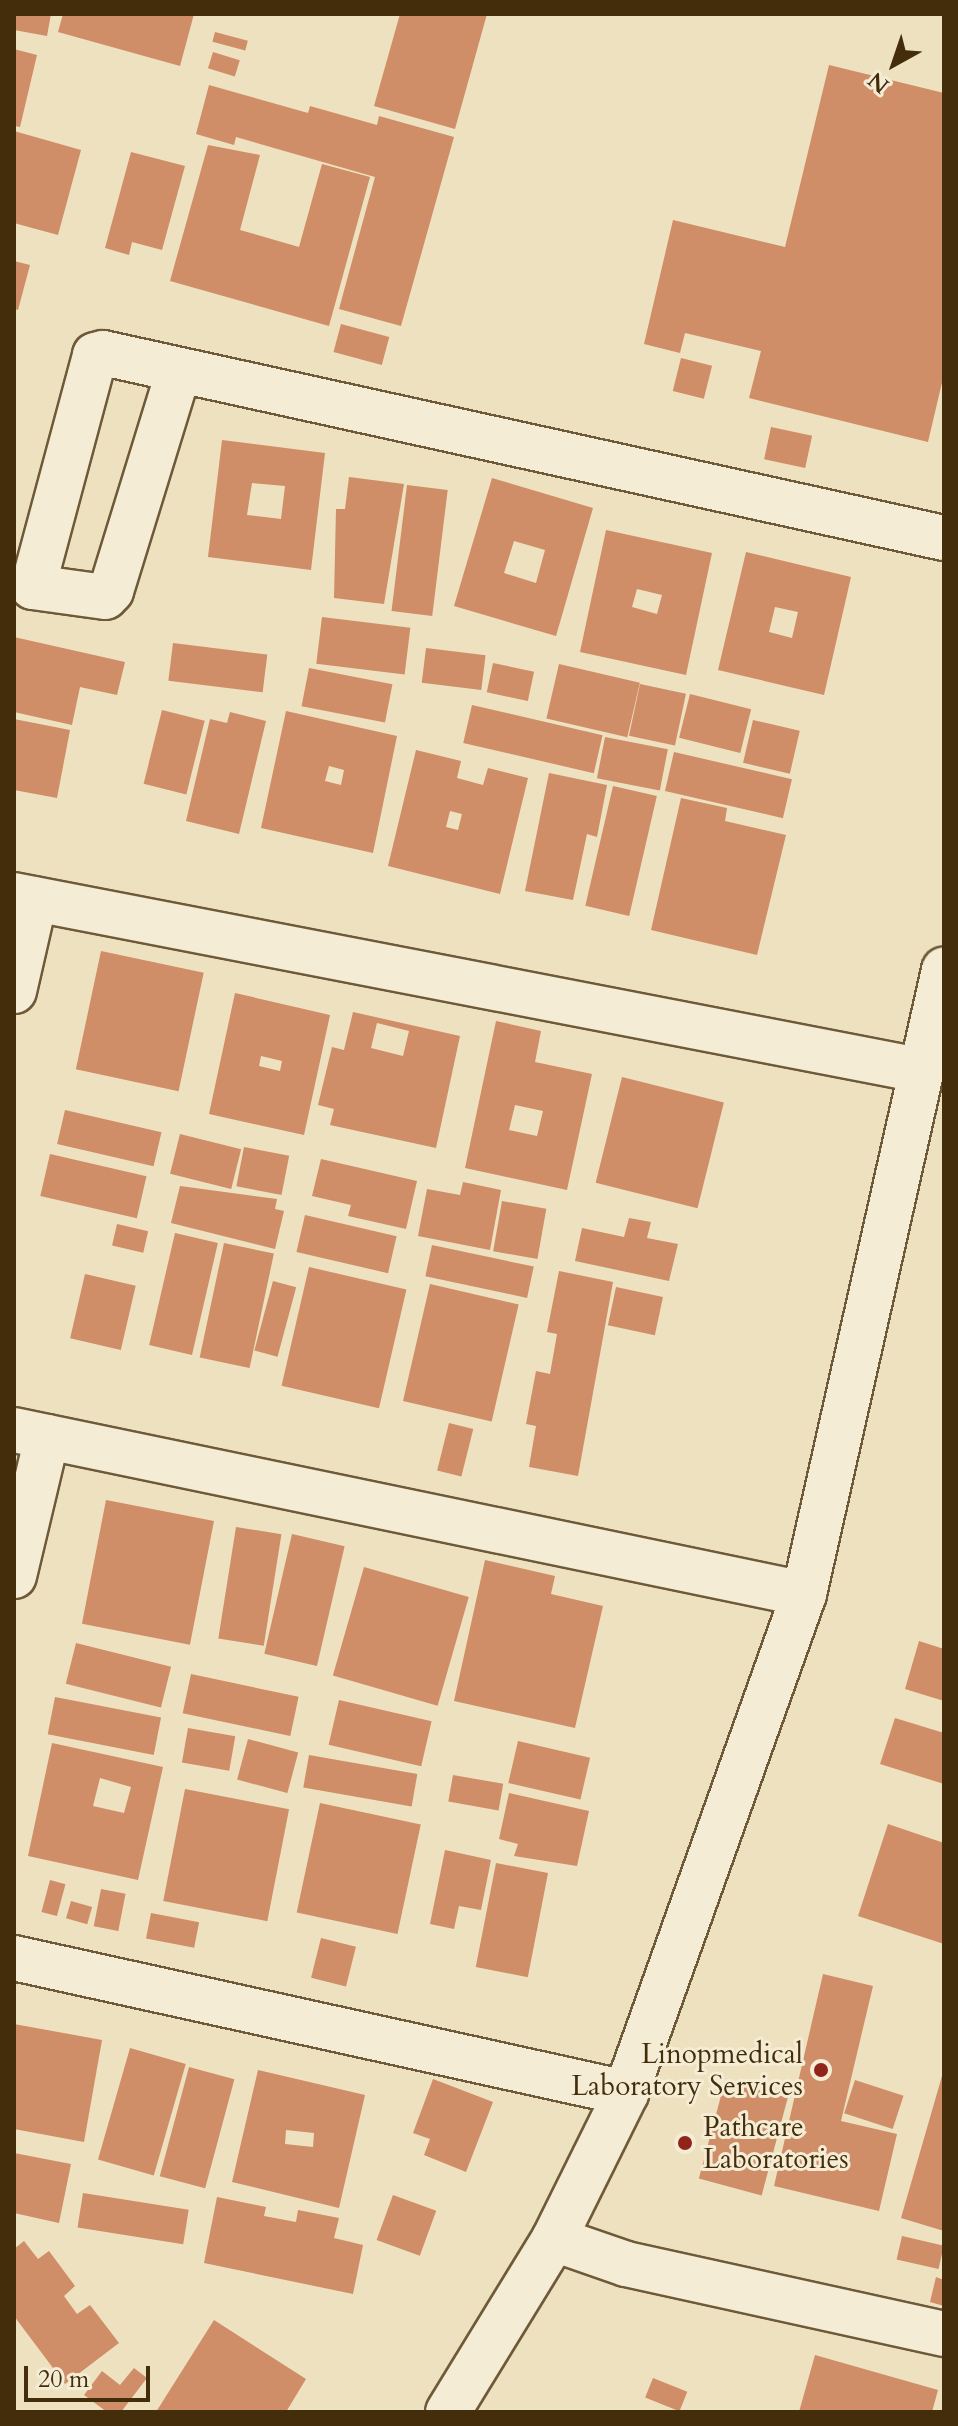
<!DOCTYPE html>
<style>
body{margin:0}
#map{position:relative;width:958px;height:2426px;overflow:hidden;background:#eee1bf;font-family:Cardo,serif}
div>[style]{position:absolute}
[style*='--x']{left:calc(var(--x)*1px);top:calc(var(--y)*1px);width:calc(var(--w)*1px);rotate:calc(var(--a)*1deg)}
.building>*{inset:0;background:#cf8d68;transform-origin:0 0}
.roads{filter:drop-shadow(2px 0 #6e5a38) drop-shadow(-2px 0 #6e5a38) drop-shadow(0 2px #6e5a38) drop-shadow(0 -2px #6e5a38)}
.minor>*{height:44px;margin:-22px;padding:0 22px;transform-origin:22px;border-radius:22px;background:#f4ecd5}
.dots>*{width:22px;height:22px;translate:-50% -50%;box-sizing:border-box;border:4px solid #f4ecd5;border-radius:50%}
span{translate:-50% -50%;white-space:nowrap;text-align:center;line-height:1.15;-webkit-text-stroke:6px #f4ecd5;paint-order:stroke}
.poi-label{font-size:28px;color:#432d0b}
.right{translate:-100% -50%;text-align:right}
.left{translate:0 -50%;text-align:left}
.frame{position:absolute;inset:0;border:16px solid #432d0b;pointer-events:none}
.north{position:absolute;left:854px;top:24px;width:80px;height:80px;-webkit-text-stroke:6px #f4ecd5;paint-order:stroke;rotate:220deg;font-size:22px;font-weight:700;line-height:32px;text-align:center;color:#432d0b}
.north::after{content:'';display:block;margin:auto;width:28px;height:36px;background:#432d0b;clip-path:polygon(50% 0,100% 100%,50% 72%,0 100%)}
.scale{position:absolute;left:24px;top:2366px;width:126px;height:36px;box-sizing:border-box;border:4px solid #432d0b;border-top:0;padding-left:10px;font-size:24px;line-height:28px;white-space:nowrap;color:#432d0b;-webkit-text-stroke:6px #f4ecd5;paint-order:stroke}
</style>
<div id="map">
<div class="building">
<div style="clip-path:polygon(14px 14px,51px 14px,47px 36px,14px 30px)"></div>
<div style="clip-path:polygon(63px 14px,194px 14px,180px 66px,58px 32px)"></div>
<div style="clip-path:polygon(400px 14px,487px 14px,455px 129px,374px 106px)"></div>
<div style="left:215px;top:32px;width:34px;height:10px;rotate:15deg"></div>
<div style="clip-path:polygon(14px 49px,37px 55px,20px 127px,14px 126px)"></div>
<div style="left:213px;top:52px;width:28px;height:17px;rotate:17deg"></div>
<div style="clip-path:polygon(829px 65px,944px 93px,944px 374px,928px 442px,749px 398px,761px 351px,685px 333px,680px 353px,644px 344px,673px 220px,785px 247px)"></div>
<div style="clip-path:polygon(209px 85px,308px 113px,310px 106px,377px 125px,379px 116px,454px 137px,401px 326px,339px 309px,375px 177px,236px 137px,234px 145px,196px 134px)"></div>
<div style="clip-path:polygon(14px 131px,81px 150px,58px 235px,14px 223px)"></div>
<div style="clip-path:polygon(208px 145px,260px 155px,240px 230px,299px 247px,322px 164px,370px 177px,329px 326px,170px 281px)"></div>
<div style="clip-path:polygon(131px 152px,185px 166px,162px 250px,132px 242px,129px 255px,105px 248px)"></div>
<div style="clip-path:polygon(14px 261px,30px 265px,18px 310px,14px 309px)"></div>
<div style="left:341px;top:324px;width:50px;height:29px;rotate:15deg"></div>
<div style="left:681px;top:358px;width:32px;height:34px;rotate:14deg"></div>
<div style="left:771px;top:427px;width:42px;height:33px;rotate:12deg"></div>
<div style="clip-path:polygon(evenodd,222px 440px,325px 453px,311px 570px,208px 557px,222px 440px,252px 483px,285px 486px,281px 519px,247px 515px,252px 483px)"></div>
<div style="clip-path:polygon(349px 477px,404px 484px,384px 604px,334px 598px,336px 509px,345px 509px)"></div>
<div style="clip-path:polygon(evenodd,492px 478px,593px 508px,556px 636px,454px 606px,492px 478px,514px 541px,545px 550px,536px 583px,504px 573px,514px 541px)"></div>
<div style="left:407px;top:485px;width:41px;height:127px;rotate:7deg"></div>
<div style="clip-path:polygon(evenodd,606px 530px,712px 553px,686px 675px,580px 652px,606px 530px,637px 589px,662px 595px,657px 614px,632px 607px,637px 589px)"></div>
<div style="clip-path:polygon(evenodd,746px 552px,851px 577px,824px 695px,718px 670px,746px 552px,775px 607px,798px 612px,792px 638px,769px 632px,775px 607px)"></div>
<div style="left:322px;top:617px;width:89px;height:47px;rotate:7deg"></div>
<div style="clip-path:polygon(14px 637px,125px 662px,117px 695px,80px 687px,72px 725px,14px 712px)"></div>
<div style="left:173px;top:643px;width:95px;height:38px;rotate:7deg"></div>
<div style="left:426px;top:648px;width:60px;height:35px;rotate:7deg"></div>
<div style="left:493px;top:663px;width:42px;height:30px;rotate:12deg"></div>
<div style="left:559px;top:664px;width:83px;height:56px;rotate:13deg"></div>
<div style="left:309px;top:668px;width:85px;height:39px;rotate:11deg"></div>
<div style="left:640px;top:684px;width:47px;height:53px;rotate:12deg"></div>
<div style="left:690px;top:694px;width:63px;height:45px;rotate:14deg"></div>
<div style="left:472px;top:705px;width:134px;height:39px;rotate:13deg"></div>
<div style="left:162px;top:710px;width:44px;height:76px;rotate:14deg"></div>
<div style="clip-path:polygon(evenodd,286px 711px,397px 736px,373px 853px,261px 828px,286px 711px,329px 766px,344px 770px,341px 785px,325px 781px,329px 766px)"></div>
<div style="clip-path:polygon(230px 712px,266px 721px,239px 834px,186px 821px,210px 719px,227px 723px)"></div>
<div style="clip-path:polygon(14px 719px,70px 730px,57px 798px,14px 790px)"></div>
<div style="left:753px;top:720px;width:48px;height:44px;rotate:13deg"></div>
<div style="left:605px;top:737px;width:64px;height:42px;rotate:11deg"></div>
<div style="clip-path:polygon(evenodd,416px 750px,461px 761px,457px 778px,483px 785px,488px 768px,528px 778px,500px 894px,388px 866px,416px 750px,450px 811px,462px 814px,458px 830px,446px 827px,450px 811px)"></div>
<div style="left:674px;top:752px;width:121px;height:40px;rotate:13deg"></div>
<div style="clip-path:polygon(549px 773px,607px 785px,597px 837px,587px 834px,573px 900px,525px 891px)"></div>
<div style="left:613px;top:786px;width:45px;height:123px;rotate:13deg"></div>
<div style="clip-path:polygon(681px 798px,727px 808px,725px 821px,786px 835px,757px 955px,651px 930px)"></div>
<div style="left:101px;top:951px;width:105px;height:121px;rotate:12deg"></div>
<div style="clip-path:polygon(evenodd,235px 993px,330px 1015px,304px 1135px,209px 1114px,235px 993px,261px 1056px,282px 1061px,280px 1071px,259px 1066px,261px 1056px)"></div>
<div style="clip-path:polygon(evenodd,353px 1012px,460px 1036px,436px 1148px,330px 1125px,334px 1109px,318px 1105px,332px 1047px,344px 1050px,353px 1012px,377px 1023px,409px 1031px,403px 1056px,371px 1048px,377px 1023px)"></div>
<div style="clip-path:polygon(evenodd,496px 1021px,541px 1031px,535px 1062px,592px 1074px,567px 1190px,465px 1168px,496px 1021px,515px 1105px,543px 1111px,537px 1136px,509px 1130px,515px 1105px)"></div>
<div style="left:622px;top:1077px;width:105px;height:109px;rotate:14deg"></div>
<div style="left:65px;top:1110px;width:99px;height:35px;rotate:13deg"></div>
<div style="left:180px;top:1134px;width:63px;height:41px;rotate:14deg"></div>
<div style="left:244px;top:1147px;width:46px;height:40px;rotate:11deg"></div>
<div style="left:50px;top:1154px;width:99px;height:43px;rotate:13deg"></div>
<div style="clip-path:polygon(321px 1159px,417px 1181px,406px 1229px,348px 1216px,351px 1205px,312px 1196px)"></div>
<div style="clip-path:polygon(463px 1182px,501px 1190px,490px 1250px,418px 1236px,427px 1189px,460px 1195px)"></div>
<div style="clip-path:polygon(180px 1186px,277px 1199px,275px 1209px,284px 1211px,275px 1249px,171px 1223px)"></div>
<div style="left:502px;top:1201px;width:45px;height:51px;rotate:10deg"></div>
<div style="left:305px;top:1215px;width:94px;height:38px;rotate:13deg"></div>
<div style="clip-path:polygon(629px 1218px,651px 1222px,647px 1238px,678px 1244px,669px 1281px,575px 1261px,582px 1228px,624px 1237px)"></div>
<div style="left:117px;top:1224px;width:32px;height:22px;rotate:13deg"></div>
<div style="left:175px;top:1233px;width:44px;height:115px;rotate:13deg"></div>
<div style="left:224px;top:1243px;width:51px;height:117px;rotate:12deg"></div>
<div style="left:432px;top:1245px;width:104px;height:32px;rotate:12deg"></div>
<div style="left:309px;top:1267px;width:100px;height:122px;rotate:13deg"></div>
<div style="clip-path:polygon(559px 1271px,613px 1282px,578px 1476px,529px 1467px,536px 1426px,526px 1424px,536px 1371px,550px 1374px,557px 1334px,547px 1332px)"></div>
<div style="left:85px;top:1274px;width:52px;height:66px;rotate:13deg"></div>
<div style="left:273px;top:1281px;width:24px;height:72px;rotate:15deg"></div>
<div style="left:430px;top:1284px;width:91px;height:120px;rotate:13deg"></div>
<div style="left:616px;top:1287px;width:48px;height:39px;rotate:12deg"></div>
<div style="left:449px;top:1423px;width:25px;height:49px;rotate:14deg"></div>
<div style="left:106px;top:1500px;width:110px;height:126px;rotate:11deg"></div>
<div style="left:236px;top:1527px;width:46px;height:113px;rotate:9deg"></div>
<div style="left:292px;top:1534px;width:54px;height:123px;rotate:13deg"></div>
<div style="clip-path:polygon(485px 1560px,555px 1576px,551px 1594px,603px 1606px,575px 1728px,454px 1701px)"></div>
<div style="left:364px;top:1567px;width:109px;height:113px;rotate:16deg"></div>
<div style="clip-path:polygon(919px 1641px,944px 1649px,944px 1701px,905px 1689px)"></div>
<div style="left:76px;top:1643px;width:98px;height:42px;rotate:14deg"></div>
<div style="left:191px;top:1674px;width:110px;height:40px;rotate:12deg"></div>
<div style="left:55px;top:1697px;width:108px;height:38px;rotate:11deg"></div>
<div style="left:339px;top:1700px;width:95px;height:46px;rotate:13deg"></div>
<div style="clip-path:polygon(895px 1718px,944px 1733px,944px 1784px,880px 1764px)"></div>
<div style="left:188px;top:1728px;width:48px;height:35px;rotate:10deg"></div>
<div style="left:248px;top:1739px;width:52px;height:42px;rotate:15deg"></div>
<div style="left:518px;top:1741px;width:74px;height:43px;rotate:13deg"></div>
<div style="clip-path:polygon(evenodd,52px 1743px,163px 1767px,138px 1880px,28px 1856px,52px 1743px,100px 1778px,131px 1787px,124px 1813px,93px 1806px,100px 1778px)"></div>
<div style="left:309px;top:1755px;width:110px;height:33px;rotate:10deg"></div>
<div style="left:453px;top:1775px;width:51px;height:27px;rotate:10deg"></div>
<div style="left:185px;top:1789px;width:106px;height:114px;rotate:11deg"></div>
<div style="clip-path:polygon(509px 1793px,589px 1811px,577px 1866px,514px 1856px,518px 1844px,499px 1839px)"></div>
<div style="left:320px;top:1803px;width:103px;height:112px;rotate:12deg"></div>
<div style="clip-path:polygon(888px 1824px,944px 1843px,944px 1944px,858px 1916px)"></div>
<div style="clip-path:polygon(445px 1850px,491px 1860px,481px 1910px,459px 1906px,454px 1929px,430px 1924px)"></div>
<div style="left:496px;top:1863px;width:53px;height:106px;rotate:11deg"></div>
<div style="left:50px;top:1880px;width:16px;height:33px;rotate:15deg"></div>
<div style="left:101px;top:1889px;width:25px;height:38px;rotate:11deg"></div>
<div style="left:71px;top:1901px;width:22px;height:18px;rotate:16deg"></div>
<div style="left:151px;top:1913px;width:49px;height:26px;rotate:11deg"></div>
<div style="left:321px;top:1938px;width:36px;height:41px;rotate:14deg"></div>
<div style="clip-path:polygon(823px 1974px,873px 1986px,841px 2121px,897px 2134px,879px 2211px,774px 2186px)"></div>
<div style="clip-path:polygon(14px 2024px,102px 2040px,84px 2142px,14px 2129px)"></div>
<div style="left:130px;top:2048px;width:58px;height:116px;rotate:16deg"></div>
<div style="left:189px;top:2067px;width:47px;height:113px;rotate:15deg"></div>
<div style="clip-path:polygon(944px 2069px,944px 2231px,901px 2218px)"></div>
<div style="clip-path:polygon(evenodd,258px 2070px,365px 2095px,339px 2208px,232px 2182px,258px 2070px,286px 2130px,314px 2133px,313px 2147px,285px 2144px,286px 2130px)"></div>
<div style="clip-path:polygon(433px 2079px,493px 2102px,466px 2172px,424px 2155px,430px 2139px,413px 2133px)"></div>
<div style="left:855px;top:2080px;width:51px;height:35px;rotate:18deg"></div>
<div style="left:725px;top:2081px;width:65px;height:101px;rotate:15deg"></div>
<div style="clip-path:polygon(14px 2153px,71px 2164px,59px 2223px,14px 2213px)"></div>
<div style="left:83px;top:2193px;width:107px;height:35px;rotate:9deg"></div>
<div style="left:393px;top:2195px;width:46px;height:48px;rotate:20deg"></div>
<div style="clip-path:polygon(217px 2197px,266px 2207px,264px 2216px,296px 2222px,298px 2210px,339px 2218px,334px 2238px,363px 2245px,353px 2294px,204px 2263px)"></div>
<div style="left:902px;top:2236px;width:43px;height:24px;rotate:13deg"></div>
<div style="clip-path:polygon(24px 2241px,38px 2259px,49px 2251px,75px 2286px,64px 2296px,77px 2314px,90px 2305px,119px 2343px,65px 2384px,14px 2316px,14px 2249px)"></div>
<div style="clip-path:polygon(936px 2277px,944px 2280px,944px 2306px,930px 2302px)"></div>
<div style="clip-path:polygon(214px 2320px,306px 2379px,286px 2412px,156px 2412px)"></div>
<div style="clip-path:polygon(815px 2355px,938px 2390px,932px 2412px,799px 2412px)"></div>
<div style="clip-path:polygon(134px 2368px,147px 2378px,121px 2412px,107px 2412px,84px 2395px,102px 2371px,120px 2385px)"></div>
<div style="left:653px;top:2378px;width:37px;height:21px;rotate:22deg"></div>
</div>
<div class="roads">
<div class="minor">
<div style="--x:179;--y:370;--w:231;--a:107.1"></div>
<div style="--x:111;--y:591;--w:8;--a:135"></div>
<div style="--x:105;--y:597;--w:73;--a:-172.1"></div>
<div style="--x:33;--y:587;--w:240;--a:-75"></div>
<div style="--x:95;--y:355;--w:8;--a:-14"></div>
<div style="--x:103;--y:353;--w:861;--a:12.41"></div>
<div style="--x:14;--y:895;--w:922;--a:10.94"></div>
<div style="--x:14;--y:991;--w:94;--a:-77.1"></div>
<div style="--x:14;--y:1430;--w:807;--a:11.73"></div>
<div style="--x:14;--y:1576;--w:143;--a:-76.6"></div>
<div style="--x:14;--y:1958;--w:627;--a:12.44"></div>
<div style="--x:554;--y:2239;--w:76;--a:19.1"></div>
<div style="--x:626;--y:2264;--w:326;--a:12.4"></div>
<div style="--x:448;--y:2412;--w:203;--a:-58.5"></div>
<div style="--x:554;--y:2239;--w:163;--a:-63.7"></div>
<div style="--x:626;--y:2093;--w:530;--a:-70.37"></div>
<div style="--x:804;--y:1594;--w:640;--a:-77.35"></div>
</div>
</div>
<div class="dots">
<div style="left:821px;top:2070px;background:#8f2418"></div>
<div style="left:685px;top:2143px;background:#8f2418"></div>
</div>
<div class="poi-label">
<span class="right" style="left:803px;top:2070px">Linopmedical<br>Laboratory Services</span>
<span class="left" style="left:703px;top:2143px">Pathcare<br>Laboratories</span>
</div>
<div class="frame"></div>
<div class="north">N</div>
<div class="scale">20 m</div>
</div>
